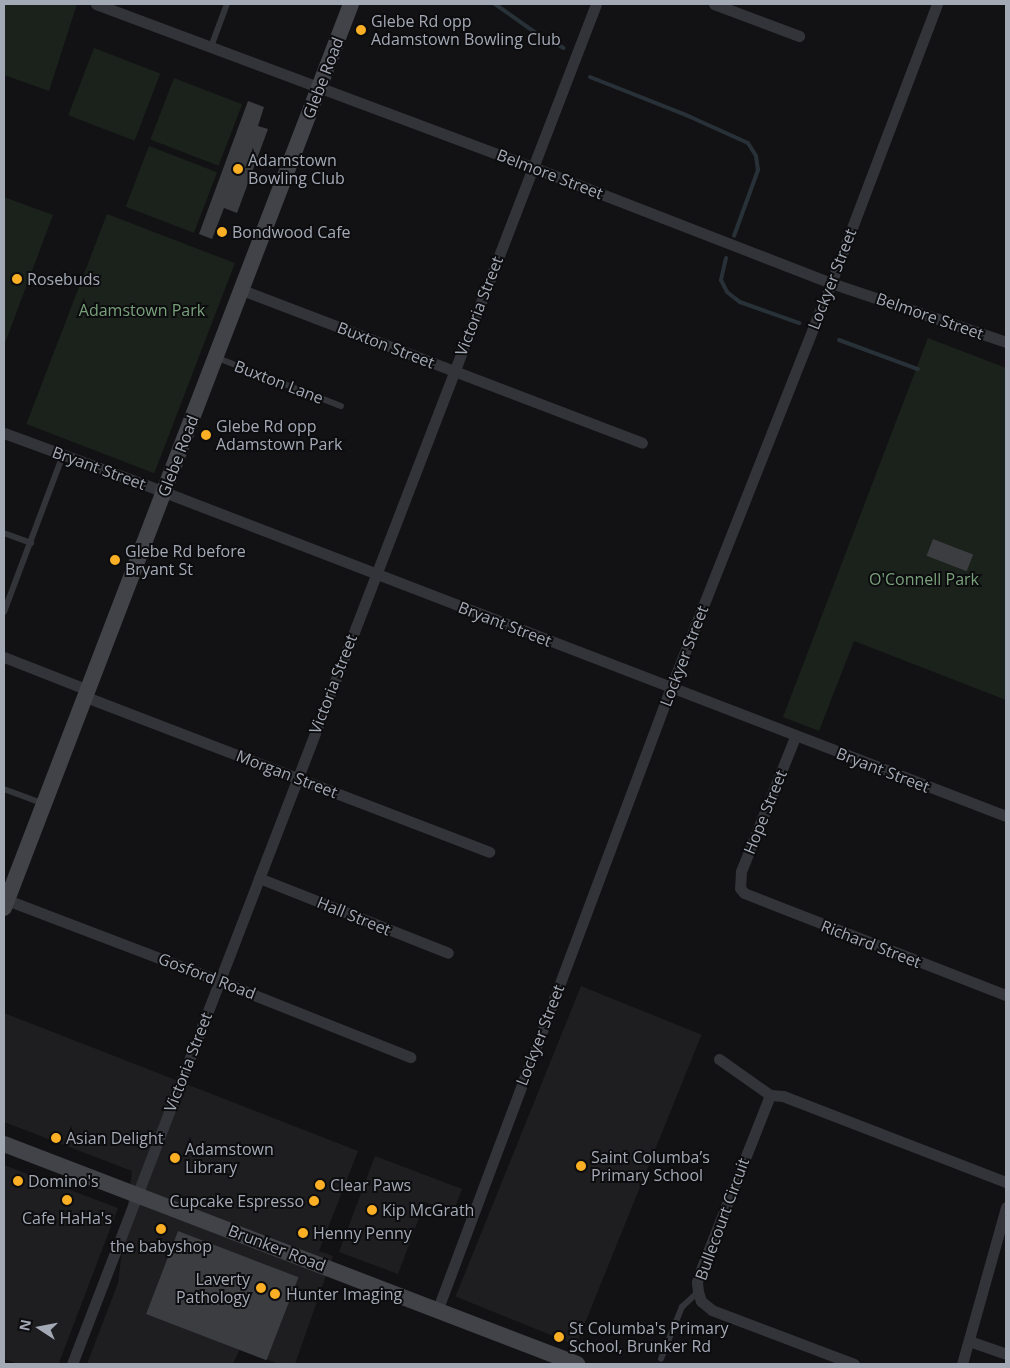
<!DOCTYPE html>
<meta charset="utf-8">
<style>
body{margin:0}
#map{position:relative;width:1010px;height:1368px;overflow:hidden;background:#121214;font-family:"Open Sans",sans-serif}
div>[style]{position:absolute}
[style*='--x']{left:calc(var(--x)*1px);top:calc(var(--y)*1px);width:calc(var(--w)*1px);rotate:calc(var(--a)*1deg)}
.built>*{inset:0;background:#1e1e21;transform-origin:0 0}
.green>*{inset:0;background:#1a221b;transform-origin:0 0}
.stream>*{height:4px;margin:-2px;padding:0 2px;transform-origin:2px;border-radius:2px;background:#283138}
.building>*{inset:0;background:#3c3d41;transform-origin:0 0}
.service>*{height:5.5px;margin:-2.75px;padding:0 2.75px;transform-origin:2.75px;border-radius:2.75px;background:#333439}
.minor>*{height:11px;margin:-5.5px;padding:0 5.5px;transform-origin:5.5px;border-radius:5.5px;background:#333439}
.secondary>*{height:16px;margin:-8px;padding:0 8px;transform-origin:8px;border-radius:8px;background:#414349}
.dots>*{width:14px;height:14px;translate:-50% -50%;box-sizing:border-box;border:2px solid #0d0d0f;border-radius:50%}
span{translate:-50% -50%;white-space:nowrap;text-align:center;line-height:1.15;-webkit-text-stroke:4px #0d0d0f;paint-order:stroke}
.poi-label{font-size:16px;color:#a3a9b5}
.left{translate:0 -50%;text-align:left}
.right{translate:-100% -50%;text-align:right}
.street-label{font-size:16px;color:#a3a9b5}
.park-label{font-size:16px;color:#79a17b}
.frame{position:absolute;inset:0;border:5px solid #a3a9b5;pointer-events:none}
.north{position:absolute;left:15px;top:1303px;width:50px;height:50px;-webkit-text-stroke:4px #0d0d0f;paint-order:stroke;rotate:281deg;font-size:14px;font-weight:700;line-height:20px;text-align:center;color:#a3a9b5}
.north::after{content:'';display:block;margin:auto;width:18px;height:22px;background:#a3a9b5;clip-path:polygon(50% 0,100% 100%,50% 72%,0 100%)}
</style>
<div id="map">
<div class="built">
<div style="left:581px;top:986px;width:130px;height:335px;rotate:22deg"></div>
<div style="clip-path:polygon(4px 1013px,358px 1151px,319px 1251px,333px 1256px,295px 1364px,279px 1364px,240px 1349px,233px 1364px,87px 1364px,118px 1283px,132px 1171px,4px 1122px)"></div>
<div style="clip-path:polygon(375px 1156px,462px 1189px,453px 1213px,425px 1202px,398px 1274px,339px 1252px)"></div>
<div style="clip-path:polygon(4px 1165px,118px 1208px,59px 1363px,56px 1364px,19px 1364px,4px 1359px)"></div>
</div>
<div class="green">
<div style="clip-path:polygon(4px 4px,77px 4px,49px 91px,4px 75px)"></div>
<div style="left:94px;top:48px;width:71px;height:72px;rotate:21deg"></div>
<div style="left:174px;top:78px;width:73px;height:66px;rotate:21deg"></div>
<div style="left:149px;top:146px;width:73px;height:65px;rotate:21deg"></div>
<div style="clip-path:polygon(4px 197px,53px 215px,5px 343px,4px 342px)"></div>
<div style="left:107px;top:214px;width:137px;height:225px;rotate:21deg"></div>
<div style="clip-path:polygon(928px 338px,1006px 368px,1006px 700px,854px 641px,819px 731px,783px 717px)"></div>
</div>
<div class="stream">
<div style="--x:495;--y:4;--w:47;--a:35.4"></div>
<div style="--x:533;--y:31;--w:35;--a:29"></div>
<div style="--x:590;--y:77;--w:103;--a:21.6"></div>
<div style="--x:686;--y:115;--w:68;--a:24.3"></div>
<div style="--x:748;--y:143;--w:15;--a:58"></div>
<div style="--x:756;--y:156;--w:14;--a:82"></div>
<div style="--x:758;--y:170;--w:70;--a:110"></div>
<div style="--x:726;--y:258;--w:23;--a:103"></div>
<div style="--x:721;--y:280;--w:13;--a:63"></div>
<div style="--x:727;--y:292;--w:16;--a:38"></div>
<div style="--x:740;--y:302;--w:63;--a:19.6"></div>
<div style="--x:839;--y:340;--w:84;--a:20.2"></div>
</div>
<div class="building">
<div style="clip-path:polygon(248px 101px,264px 107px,258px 126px,268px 129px,237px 213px,224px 208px,212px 239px,199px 234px)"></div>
<div style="left:933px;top:539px;width:43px;height:18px;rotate:21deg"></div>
<div style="left:178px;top:1231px;width:129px;height:89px;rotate:21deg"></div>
</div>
<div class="service">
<div style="--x:211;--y:47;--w:46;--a:-69.6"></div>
<div style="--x:218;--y:358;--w:132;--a:21.3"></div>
<div style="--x:4;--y:533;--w:29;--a:20"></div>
<div style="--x:4;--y:612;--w:168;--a:-69.4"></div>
<div style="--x:4;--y:789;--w:40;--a:20.2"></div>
<div style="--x:661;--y:1359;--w:56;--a:-68"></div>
<div style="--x:682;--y:1307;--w:22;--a:-43"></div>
</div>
<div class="minor">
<div style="--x:96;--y:4;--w:465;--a:20.5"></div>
<div style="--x:532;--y:167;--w:321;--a:21.2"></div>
<div style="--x:831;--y:283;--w:185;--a:18.6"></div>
<div style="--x:714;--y:4;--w:91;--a:20.6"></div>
<div style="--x:242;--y:290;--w:428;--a:20.9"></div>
<div style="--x:4;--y:433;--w:151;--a:20.1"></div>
<div style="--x:146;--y:485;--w:921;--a:21.05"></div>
<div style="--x:4;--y:657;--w:90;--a:21.4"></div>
<div style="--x:86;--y:697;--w:432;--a:21"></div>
<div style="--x:795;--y:737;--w:144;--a:111.9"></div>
<div style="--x:741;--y:871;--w:17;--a:93"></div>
<div style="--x:740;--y:888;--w:6;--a:51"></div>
<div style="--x:744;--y:893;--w:281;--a:21.3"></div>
<div style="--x:259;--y:878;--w:203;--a:21.6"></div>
<div style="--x:4;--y:897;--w:4;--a:45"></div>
<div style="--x:7;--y:900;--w:227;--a:20.9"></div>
<div style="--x:219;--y:981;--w:206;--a:21.7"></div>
<div style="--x:719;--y:1059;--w:62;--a:35.2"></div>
<div style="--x:437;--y:1311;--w:666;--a:-69.44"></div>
<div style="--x:671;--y:687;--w:435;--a:-68.4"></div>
<div style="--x:831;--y:283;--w:298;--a:-69.2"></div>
<div style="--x:969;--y:1341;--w:39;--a:19"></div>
<div style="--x:72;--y:1364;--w:1457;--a:-68.93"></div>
<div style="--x:854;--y:1364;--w:152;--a:-159.2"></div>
<div style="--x:712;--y:1310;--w:14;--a:-141"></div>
<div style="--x:701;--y:1301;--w:9;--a:-108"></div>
<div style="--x:698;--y:1292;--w:10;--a:-96"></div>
<div style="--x:697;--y:1282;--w:10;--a:-73"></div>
<div style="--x:700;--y:1272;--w:190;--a:-68.4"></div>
<div style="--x:770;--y:1095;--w:13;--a:4"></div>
<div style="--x:783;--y:1096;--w:239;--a:21.1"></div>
<div style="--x:962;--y:1364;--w:163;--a:-74.3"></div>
</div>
<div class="secondary">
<div style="--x:4;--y:908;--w:968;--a:-69"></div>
<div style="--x:4;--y:1144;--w:614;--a:21"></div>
</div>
<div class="dots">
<div style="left:361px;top:30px;background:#faaf24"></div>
<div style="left:238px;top:169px;background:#faaf24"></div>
<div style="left:222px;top:232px;background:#faaf24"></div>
<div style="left:17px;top:279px;background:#faaf24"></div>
<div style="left:206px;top:435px;background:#faaf24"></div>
<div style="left:115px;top:560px;background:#faaf24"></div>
<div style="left:56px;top:1138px;background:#faaf24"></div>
<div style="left:175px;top:1158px;background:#faaf24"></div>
<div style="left:581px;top:1166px;background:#faaf24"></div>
<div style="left:18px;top:1181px;background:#faaf24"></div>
<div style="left:320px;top:1185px;background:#faaf24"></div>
<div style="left:67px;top:1200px;background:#faaf24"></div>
<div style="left:314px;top:1201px;background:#faaf24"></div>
<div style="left:372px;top:1210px;background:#faaf24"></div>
<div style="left:161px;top:1229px;background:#faaf24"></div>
<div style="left:303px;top:1233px;background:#faaf24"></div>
<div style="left:261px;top:1288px;background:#faaf24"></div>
<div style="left:275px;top:1294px;background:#faaf24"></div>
<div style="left:559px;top:1337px;background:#faaf24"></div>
</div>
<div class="poi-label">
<span class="left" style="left:371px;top:30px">Glebe Rd opp<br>Adamstown Bowling Club</span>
<span class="left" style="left:248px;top:169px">Adamstown<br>Bowling Club</span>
<span class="left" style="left:232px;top:232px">Bondwood Cafe</span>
<span class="left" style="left:27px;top:279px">Rosebuds</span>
<span class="left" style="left:216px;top:435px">Glebe Rd opp<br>Adamstown Park</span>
<span class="left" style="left:125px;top:560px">Glebe Rd before<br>Bryant St</span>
<span class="left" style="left:66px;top:1138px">Asian Delight</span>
<span class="left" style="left:185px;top:1158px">Adamstown<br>Library</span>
<span class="left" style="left:591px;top:1166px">Saint Columba’s<br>Primary School</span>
<span class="left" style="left:28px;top:1181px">Domino's</span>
<span class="left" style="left:330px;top:1185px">Clear Paws</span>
<span class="right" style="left:304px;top:1201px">Cupcake Espresso</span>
<span class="left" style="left:382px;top:1210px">Kip McGrath</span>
<span style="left:67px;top:1218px">Cafe HaHa's</span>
<span class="left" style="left:313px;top:1233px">Henny Penny</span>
<span style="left:161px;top:1246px">the babyshop</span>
<span class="right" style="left:250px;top:1288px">Laverty<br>Pathology</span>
<span class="left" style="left:286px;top:1294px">Hunter Imaging</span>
<span class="left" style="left:569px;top:1337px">St Columba's Primary<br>School, Brunker Rd</span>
</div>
<div class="street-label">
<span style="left:323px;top:78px;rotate:-69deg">Glebe Road</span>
<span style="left:550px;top:174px;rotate:21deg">Belmore Street</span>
<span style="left:832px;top:279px;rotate:-69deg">Lockyer Street</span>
<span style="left:479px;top:306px;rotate:-69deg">Victoria Street</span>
<span style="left:930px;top:316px;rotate:19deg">Belmore Street</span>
<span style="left:386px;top:345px;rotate:21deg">Buxton Street</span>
<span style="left:279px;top:382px;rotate:21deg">Buxton Lane</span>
<span style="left:178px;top:456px;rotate:-69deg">Glebe Road</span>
<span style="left:99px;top:468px;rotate:20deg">Bryant Street</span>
<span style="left:505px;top:624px;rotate:21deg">Bryant Street</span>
<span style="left:684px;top:656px;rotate:-69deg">Lockyer Street</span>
<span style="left:333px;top:684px;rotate:-69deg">Victoria Street</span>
<span style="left:883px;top:770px;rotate:21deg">Bryant Street</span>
<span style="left:287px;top:774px;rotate:21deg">Morgan Street</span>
<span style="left:765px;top:812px;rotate:-68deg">Hope Street</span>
<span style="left:354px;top:916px;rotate:22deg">Hall Street</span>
<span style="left:871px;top:944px;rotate:21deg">Richard Street</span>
<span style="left:207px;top:976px;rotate:21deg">Gosford Road</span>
<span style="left:540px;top:1035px;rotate:-69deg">Lockyer Street</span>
<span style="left:188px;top:1062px;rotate:-69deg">Victoria Street</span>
<span style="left:722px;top:1219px;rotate:-70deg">Bullecourt Circuit</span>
<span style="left:277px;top:1248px;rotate:21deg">Brunker Road</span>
</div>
<div class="park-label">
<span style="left:142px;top:310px">Adamstown Park</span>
<span style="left:924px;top:579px">O'Connell Park</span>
</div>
<div class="frame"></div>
<div class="north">N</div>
</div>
